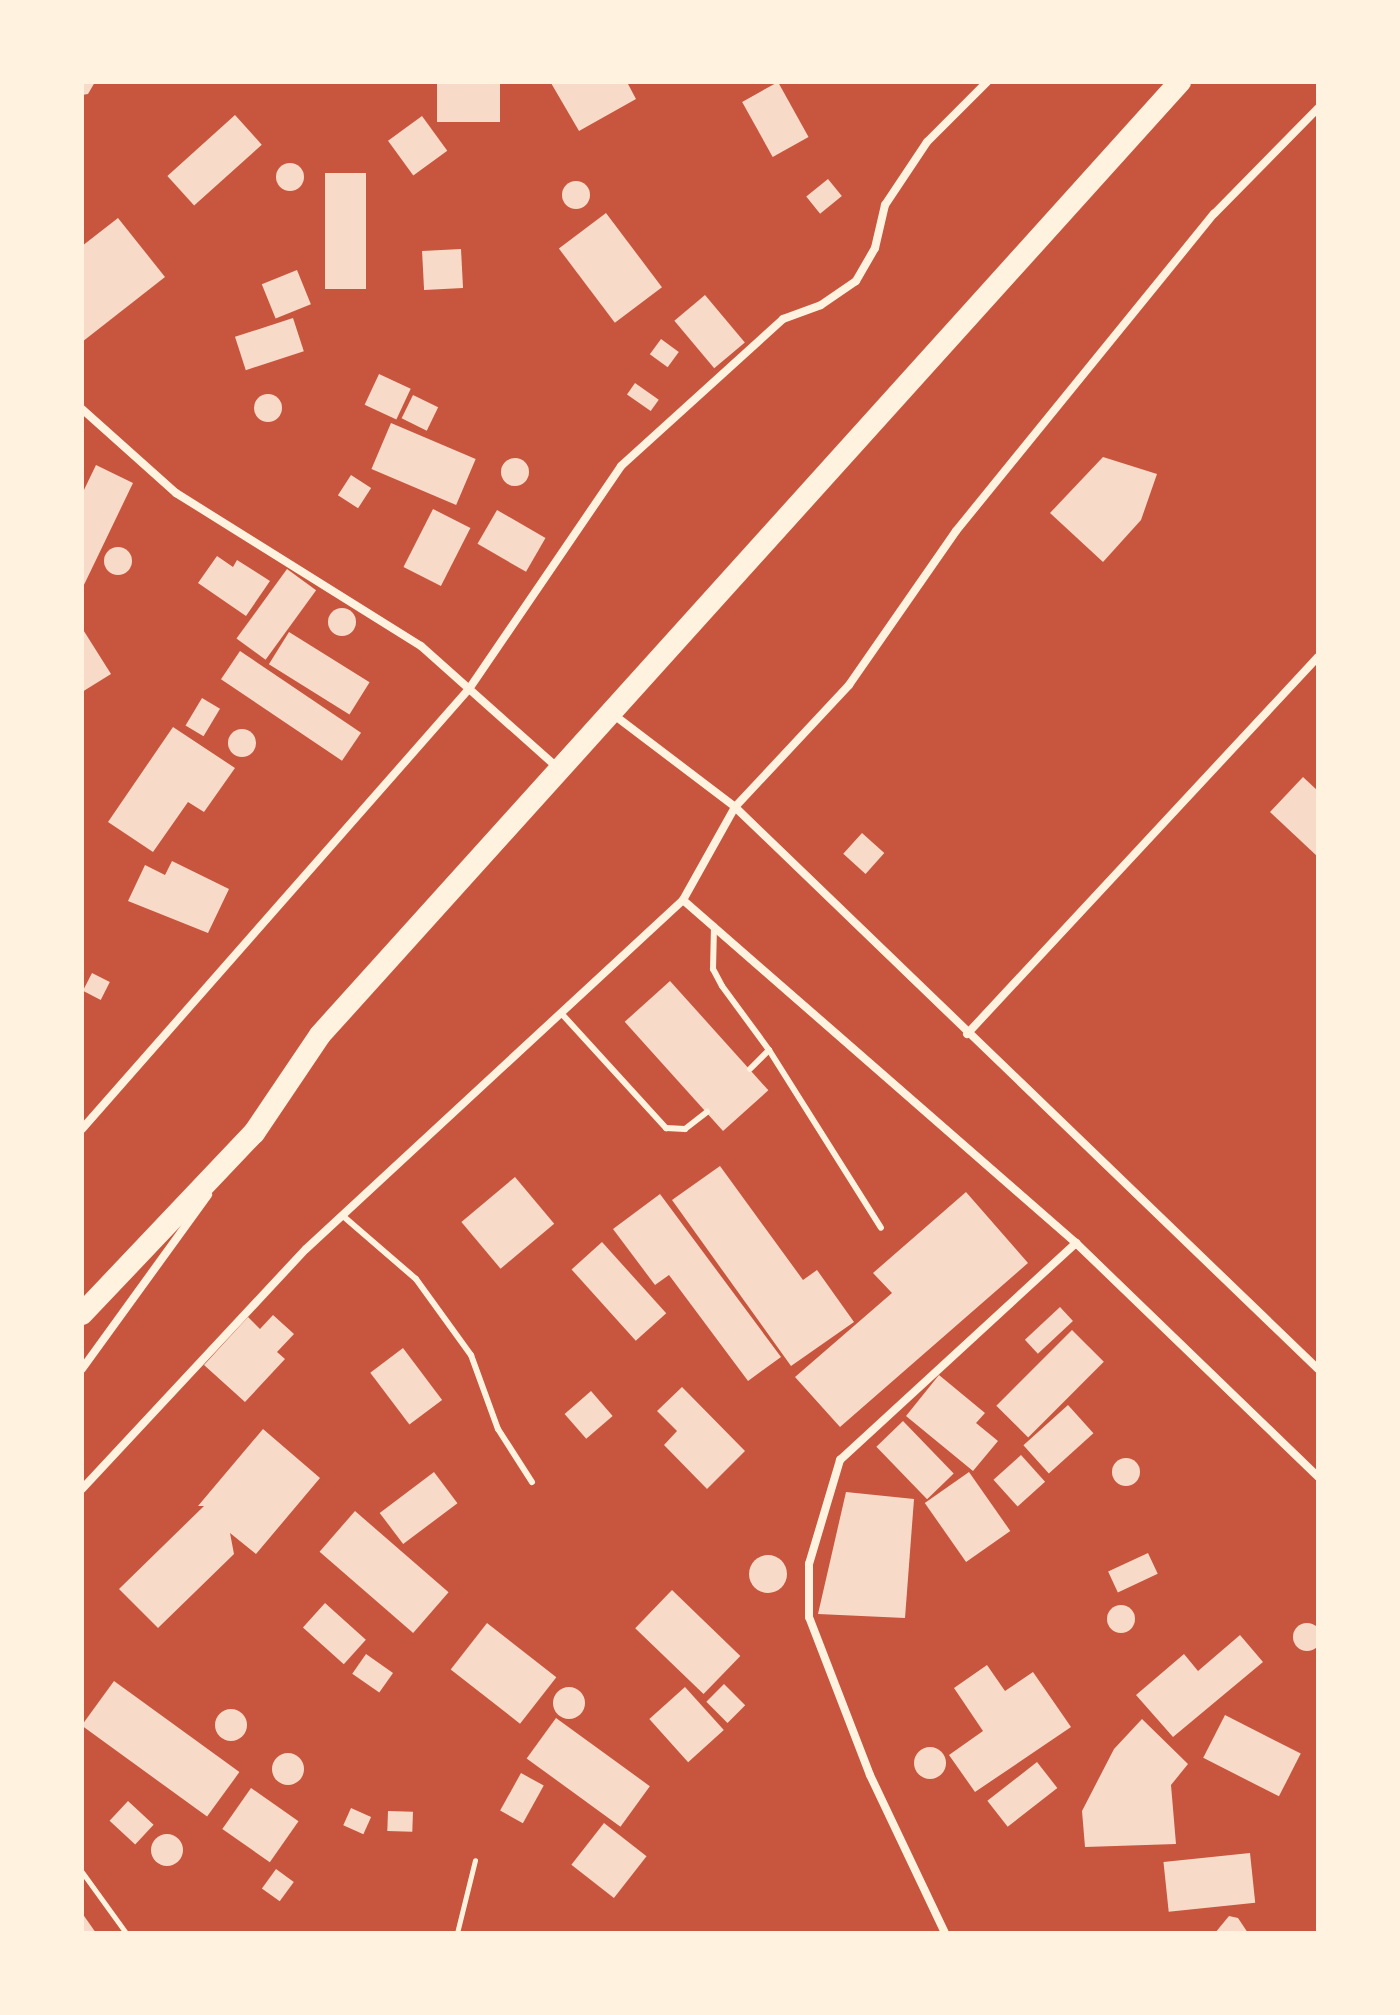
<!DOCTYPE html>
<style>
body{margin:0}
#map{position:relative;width:1400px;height:2015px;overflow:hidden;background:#c8553d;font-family:"Golos Text",sans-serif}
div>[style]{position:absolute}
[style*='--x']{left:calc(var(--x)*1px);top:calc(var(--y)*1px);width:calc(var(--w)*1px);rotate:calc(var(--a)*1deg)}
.building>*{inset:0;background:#f7dbc8;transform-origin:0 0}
.round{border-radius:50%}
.path>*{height:5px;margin:-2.5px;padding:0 2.5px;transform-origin:2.5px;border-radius:2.5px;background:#fff3e0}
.service>*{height:6px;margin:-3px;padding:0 3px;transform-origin:3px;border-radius:3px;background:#fff3e0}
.minor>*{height:8px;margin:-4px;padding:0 4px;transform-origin:4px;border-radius:4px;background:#fff3e0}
.trunk>*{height:22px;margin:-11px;padding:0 11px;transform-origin:11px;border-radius:11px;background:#fff3e0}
span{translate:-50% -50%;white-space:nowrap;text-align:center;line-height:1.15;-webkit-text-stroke:7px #fff3e0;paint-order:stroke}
.frame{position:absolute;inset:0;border:84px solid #fff3e0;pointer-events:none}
</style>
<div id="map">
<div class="building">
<div style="clip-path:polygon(82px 82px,95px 82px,88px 94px,82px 95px)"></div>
<div style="left:437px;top:82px;width:63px;height:40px"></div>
<div style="clip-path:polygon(632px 82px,628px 84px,636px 99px,579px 131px,551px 83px)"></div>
<div style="left:778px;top:82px;width:63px;height:41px;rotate:61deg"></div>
<div style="left:235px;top:115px;width:40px;height:91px;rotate:48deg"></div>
<div style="left:422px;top:116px;width:43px;height:42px;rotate:54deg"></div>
<div class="round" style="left:276px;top:163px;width:28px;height:28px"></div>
<div style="left:325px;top:173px;width:41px;height:116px"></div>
<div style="left:828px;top:179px;width:22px;height:28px;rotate:51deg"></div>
<div class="round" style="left:562px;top:181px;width:28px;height:28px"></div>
<div style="left:606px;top:213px;width:93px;height:59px;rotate:53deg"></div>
<div style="clip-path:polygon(118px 218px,165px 277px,82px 342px,82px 246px)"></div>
<div style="left:461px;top:249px;width:39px;height:39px;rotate:87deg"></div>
<div style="left:297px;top:270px;width:37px;height:38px;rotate:68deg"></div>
<div style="left:705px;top:295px;width:62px;height:40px;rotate:50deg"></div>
<div style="left:293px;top:318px;width:35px;height:61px;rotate:72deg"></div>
<div style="left:661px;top:339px;width:22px;height:19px;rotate:36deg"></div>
<div style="left:379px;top:374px;width:35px;height:34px;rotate:25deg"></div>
<div style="left:635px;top:383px;width:29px;height:14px;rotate:35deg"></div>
<div class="round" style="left:254px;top:394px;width:28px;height:28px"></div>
<div style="left:413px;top:395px;width:28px;height:26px;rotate:26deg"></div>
<div style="left:391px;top:423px;width:92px;height:50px;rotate:23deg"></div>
<div style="clip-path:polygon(1103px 457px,1157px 474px,1141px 520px,1103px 562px,1050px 513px)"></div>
<div class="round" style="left:501px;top:458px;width:28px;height:28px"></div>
<div style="clip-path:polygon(96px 465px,133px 483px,82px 589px,82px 494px)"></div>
<div style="left:351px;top:475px;width:24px;height:24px;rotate:33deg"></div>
<div style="left:433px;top:509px;width:42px;height:65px;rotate:27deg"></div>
<div style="left:497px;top:510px;width:56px;height:39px;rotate:30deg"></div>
<div class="round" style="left:104px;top:547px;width:28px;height:28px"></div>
<div style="clip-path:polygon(217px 556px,233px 567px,237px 560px,270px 581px,246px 616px,198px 583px)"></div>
<div style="left:287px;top:569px;width:36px;height:86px;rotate:36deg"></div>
<div class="round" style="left:328px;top:608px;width:28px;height:28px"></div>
<div style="clip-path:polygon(82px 628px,111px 674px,82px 692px)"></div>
<div style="left:289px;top:632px;width:95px;height:38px;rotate:32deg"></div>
<div style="left:240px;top:651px;width:146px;height:34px;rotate:34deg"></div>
<div style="left:202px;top:698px;width:21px;height:32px;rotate:31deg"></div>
<div style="clip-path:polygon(173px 727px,235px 768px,204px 812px,188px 802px,153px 852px,108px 822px)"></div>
<div class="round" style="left:228px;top:729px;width:28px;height:28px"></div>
<div style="clip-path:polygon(1303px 777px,1318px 791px,1318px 857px,1270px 812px)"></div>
<div style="left:862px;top:833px;width:30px;height:28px;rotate:42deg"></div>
<div style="clip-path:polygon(172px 861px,229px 889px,208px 933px,128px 901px,145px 865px,165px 875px)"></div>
<div style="left:92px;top:973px;width:20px;height:20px;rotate:27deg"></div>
<div style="left:670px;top:981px;width:147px;height:61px;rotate:48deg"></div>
<div style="clip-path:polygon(720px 1166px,803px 1280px,817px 1270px,854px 1322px,791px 1366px,672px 1200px)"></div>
<div style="left:515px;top:1177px;width:61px;height:70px;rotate:50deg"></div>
<div style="clip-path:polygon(966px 1192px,1028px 1263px,840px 1427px,795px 1377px,892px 1293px,873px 1273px)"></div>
<div style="clip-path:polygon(660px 1194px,781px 1357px,748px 1381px,669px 1275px,655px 1285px,613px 1229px)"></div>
<div style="left:602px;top:1242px;width:96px;height:41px;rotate:48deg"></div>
<div style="left:1060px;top:1307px;width:19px;height:48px;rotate:47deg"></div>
<div style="clip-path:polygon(273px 1315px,294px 1334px,277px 1352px,285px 1359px,245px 1402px,204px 1365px,248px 1317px,260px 1329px)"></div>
<div style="left:1072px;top:1330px;width:45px;height:107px;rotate:45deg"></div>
<div style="left:403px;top:1348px;width:65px;height:41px;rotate:53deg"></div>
<div style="clip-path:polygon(939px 1375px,985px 1413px,976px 1423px,998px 1441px,973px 1471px,906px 1416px)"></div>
<div style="clip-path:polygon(682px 1387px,745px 1451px,707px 1489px,664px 1445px,677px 1431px,657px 1411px)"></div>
<div style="left:591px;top:1391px;width:33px;height:35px;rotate:49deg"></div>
<div style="left:1068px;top:1405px;width:38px;height:60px;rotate:48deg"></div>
<div style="left:903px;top:1421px;width:73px;height:37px;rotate:46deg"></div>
<div style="clip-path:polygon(263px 1429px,320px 1478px,256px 1554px,230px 1533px,234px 1554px,158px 1628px,119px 1589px,204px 1506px,198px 1506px)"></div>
<div style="left:1021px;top:1455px;width:36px;height:37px;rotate:48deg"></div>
<div class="round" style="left:1112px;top:1458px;width:28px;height:28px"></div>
<div style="left:434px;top:1472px;width:39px;height:68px;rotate:53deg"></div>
<div style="left:969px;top:1472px;width:72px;height:54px;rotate:55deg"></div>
<div style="clip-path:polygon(846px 1492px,914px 1499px,905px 1618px,818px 1614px)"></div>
<div style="left:355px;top:1511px;width:124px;height:54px;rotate:41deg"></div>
<div style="left:1148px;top:1553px;width:23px;height:44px;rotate:65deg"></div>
<div class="round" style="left:749px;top:1555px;width:38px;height:38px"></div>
<div style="left:672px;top:1590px;width:95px;height:53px;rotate:44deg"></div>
<div style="left:325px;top:1603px;width:55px;height:33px;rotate:42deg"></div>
<div class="round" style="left:1107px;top:1605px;width:28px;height:28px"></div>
<div style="left:487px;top:1623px;width:88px;height:59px;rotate:38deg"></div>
<div class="round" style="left:1293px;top:1623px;width:28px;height:28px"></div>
<div style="clip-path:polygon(1240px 1635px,1263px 1662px,1173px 1737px,1136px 1695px,1184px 1654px,1198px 1671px)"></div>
<div style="left:366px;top:1654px;width:33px;height:24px;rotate:35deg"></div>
<div style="clip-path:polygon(987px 1665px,1005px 1691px,1033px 1672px,1071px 1727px,975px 1792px,949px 1755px,983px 1731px,954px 1688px)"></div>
<div style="left:114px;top:1681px;width:155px;height:55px;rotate:36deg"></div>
<div style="left:724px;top:1684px;width:30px;height:25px;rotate:45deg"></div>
<div class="round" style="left:553px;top:1687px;width:32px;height:32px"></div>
<div style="left:685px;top:1687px;width:58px;height:48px;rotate:48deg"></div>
<div class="round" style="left:215px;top:1709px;width:32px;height:32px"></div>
<div style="left:1225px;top:1715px;width:85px;height:48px;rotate:27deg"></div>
<div style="left:556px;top:1718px;width:116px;height:50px;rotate:36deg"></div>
<div style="clip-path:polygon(1142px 1719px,1188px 1764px,1171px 1785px,1176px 1844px,1085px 1847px,1082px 1811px,1114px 1749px)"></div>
<div class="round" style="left:914px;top:1747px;width:32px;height:32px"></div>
<div class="round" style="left:272px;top:1753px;width:32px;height:32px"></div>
<div style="left:1037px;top:1762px;width:33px;height:63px;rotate:52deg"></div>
<div style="left:521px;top:1773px;width:26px;height:43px;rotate:29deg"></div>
<div style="left:251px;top:1788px;width:58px;height:50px;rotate:35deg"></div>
<div style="left:128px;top:1801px;width:35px;height:27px;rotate:43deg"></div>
<div style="left:351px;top:1808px;width:22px;height:19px;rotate:24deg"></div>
<div style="left:388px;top:1811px;width:25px;height:20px;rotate:2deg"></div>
<div style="left:604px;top:1823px;width:54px;height:53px;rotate:38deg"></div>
<div class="round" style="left:151px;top:1834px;width:32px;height:32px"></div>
<div style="left:1250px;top:1853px;width:50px;height:87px;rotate:84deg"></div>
<div style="left:276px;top:1869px;width:22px;height:24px;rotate:36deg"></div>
<div style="clip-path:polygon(82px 1913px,96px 1933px,82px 1933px)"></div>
<div style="clip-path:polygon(1229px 1916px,1238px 1918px,1248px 1933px,1215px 1933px)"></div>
</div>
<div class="path">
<div style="--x:82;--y:1872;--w:75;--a:54.2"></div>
<div style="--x:457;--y:1933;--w:75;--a:-76.1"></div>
</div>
<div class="service">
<div style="--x:714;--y:926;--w:43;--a:91.3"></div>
<div style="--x:713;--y:969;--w:19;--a:62"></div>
<div style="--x:722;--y:986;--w:79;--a:53.7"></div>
<div style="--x:769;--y:1050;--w:210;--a:57.8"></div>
<div style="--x:561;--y:1013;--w:156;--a:47.6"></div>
<div style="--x:666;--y:1128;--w:19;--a:3"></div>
<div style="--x:685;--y:1129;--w:28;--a:-38"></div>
<div style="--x:750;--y:1069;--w:27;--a:-45"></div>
<div style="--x:343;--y:1216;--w:96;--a:40.8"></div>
<div style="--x:416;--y:1279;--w:94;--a:54.1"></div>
<div style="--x:471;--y:1355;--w:79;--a:70"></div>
<div style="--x:498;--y:1429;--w:63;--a:57.3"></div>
</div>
<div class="minor">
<div style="--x:82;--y:409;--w:126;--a:41.8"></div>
<div style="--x:176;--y:493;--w:289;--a:32"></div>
<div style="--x:421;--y:646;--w:185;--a:41.7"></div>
<div style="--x:614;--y:715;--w:152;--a:37.2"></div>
<div style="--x:735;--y:807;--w:810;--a:43.95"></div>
<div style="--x:683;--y:900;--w:522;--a:41.11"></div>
<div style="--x:1076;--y:1243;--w:337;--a:44"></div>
<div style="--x:967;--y:1034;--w:515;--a:-47.05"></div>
<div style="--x:82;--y:1129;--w:586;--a:-48.67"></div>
<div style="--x:469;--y:689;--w:270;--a:-55.7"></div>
<div style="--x:621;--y:466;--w:219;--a:-42.2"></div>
<div style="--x:783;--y:319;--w:40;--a:-20.2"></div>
<div style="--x:821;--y:305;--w:42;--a:-34.4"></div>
<div style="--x:856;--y:281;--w:38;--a:-60"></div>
<div style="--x:875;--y:248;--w:44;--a:-76.9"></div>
<div style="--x:885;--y:205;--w:76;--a:-56.3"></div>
<div style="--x:927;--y:142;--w:85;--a:-45"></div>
<div style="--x:82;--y:1369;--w:215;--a:-54.1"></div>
<div style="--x:82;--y:1489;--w:328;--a:-47"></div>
<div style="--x:306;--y:1249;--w:514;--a:-42.79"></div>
<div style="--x:683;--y:900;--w:107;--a:-60.8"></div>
<div style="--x:735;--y:807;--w:167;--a:-46.9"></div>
<div style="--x:849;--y:685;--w:188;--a:-55.2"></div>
<div style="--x:956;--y:531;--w:409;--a:-50.9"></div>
<div style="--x:1214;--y:214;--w:148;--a:-45.5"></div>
<div style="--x:945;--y:1933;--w:175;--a:-115.4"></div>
<div style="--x:870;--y:1775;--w:169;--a:-111.1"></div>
<div style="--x:809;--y:1617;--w:53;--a:-90"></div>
<div style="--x:809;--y:1564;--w:109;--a:-73.4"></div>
<div style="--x:840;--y:1460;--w:321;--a:-42.6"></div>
</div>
<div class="trunk">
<div style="--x:82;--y:1314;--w:250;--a:-46.5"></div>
<div style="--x:254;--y:1133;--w:118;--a:-56"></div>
<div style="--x:320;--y:1035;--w:1284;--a:-47.94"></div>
</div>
<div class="frame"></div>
</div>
